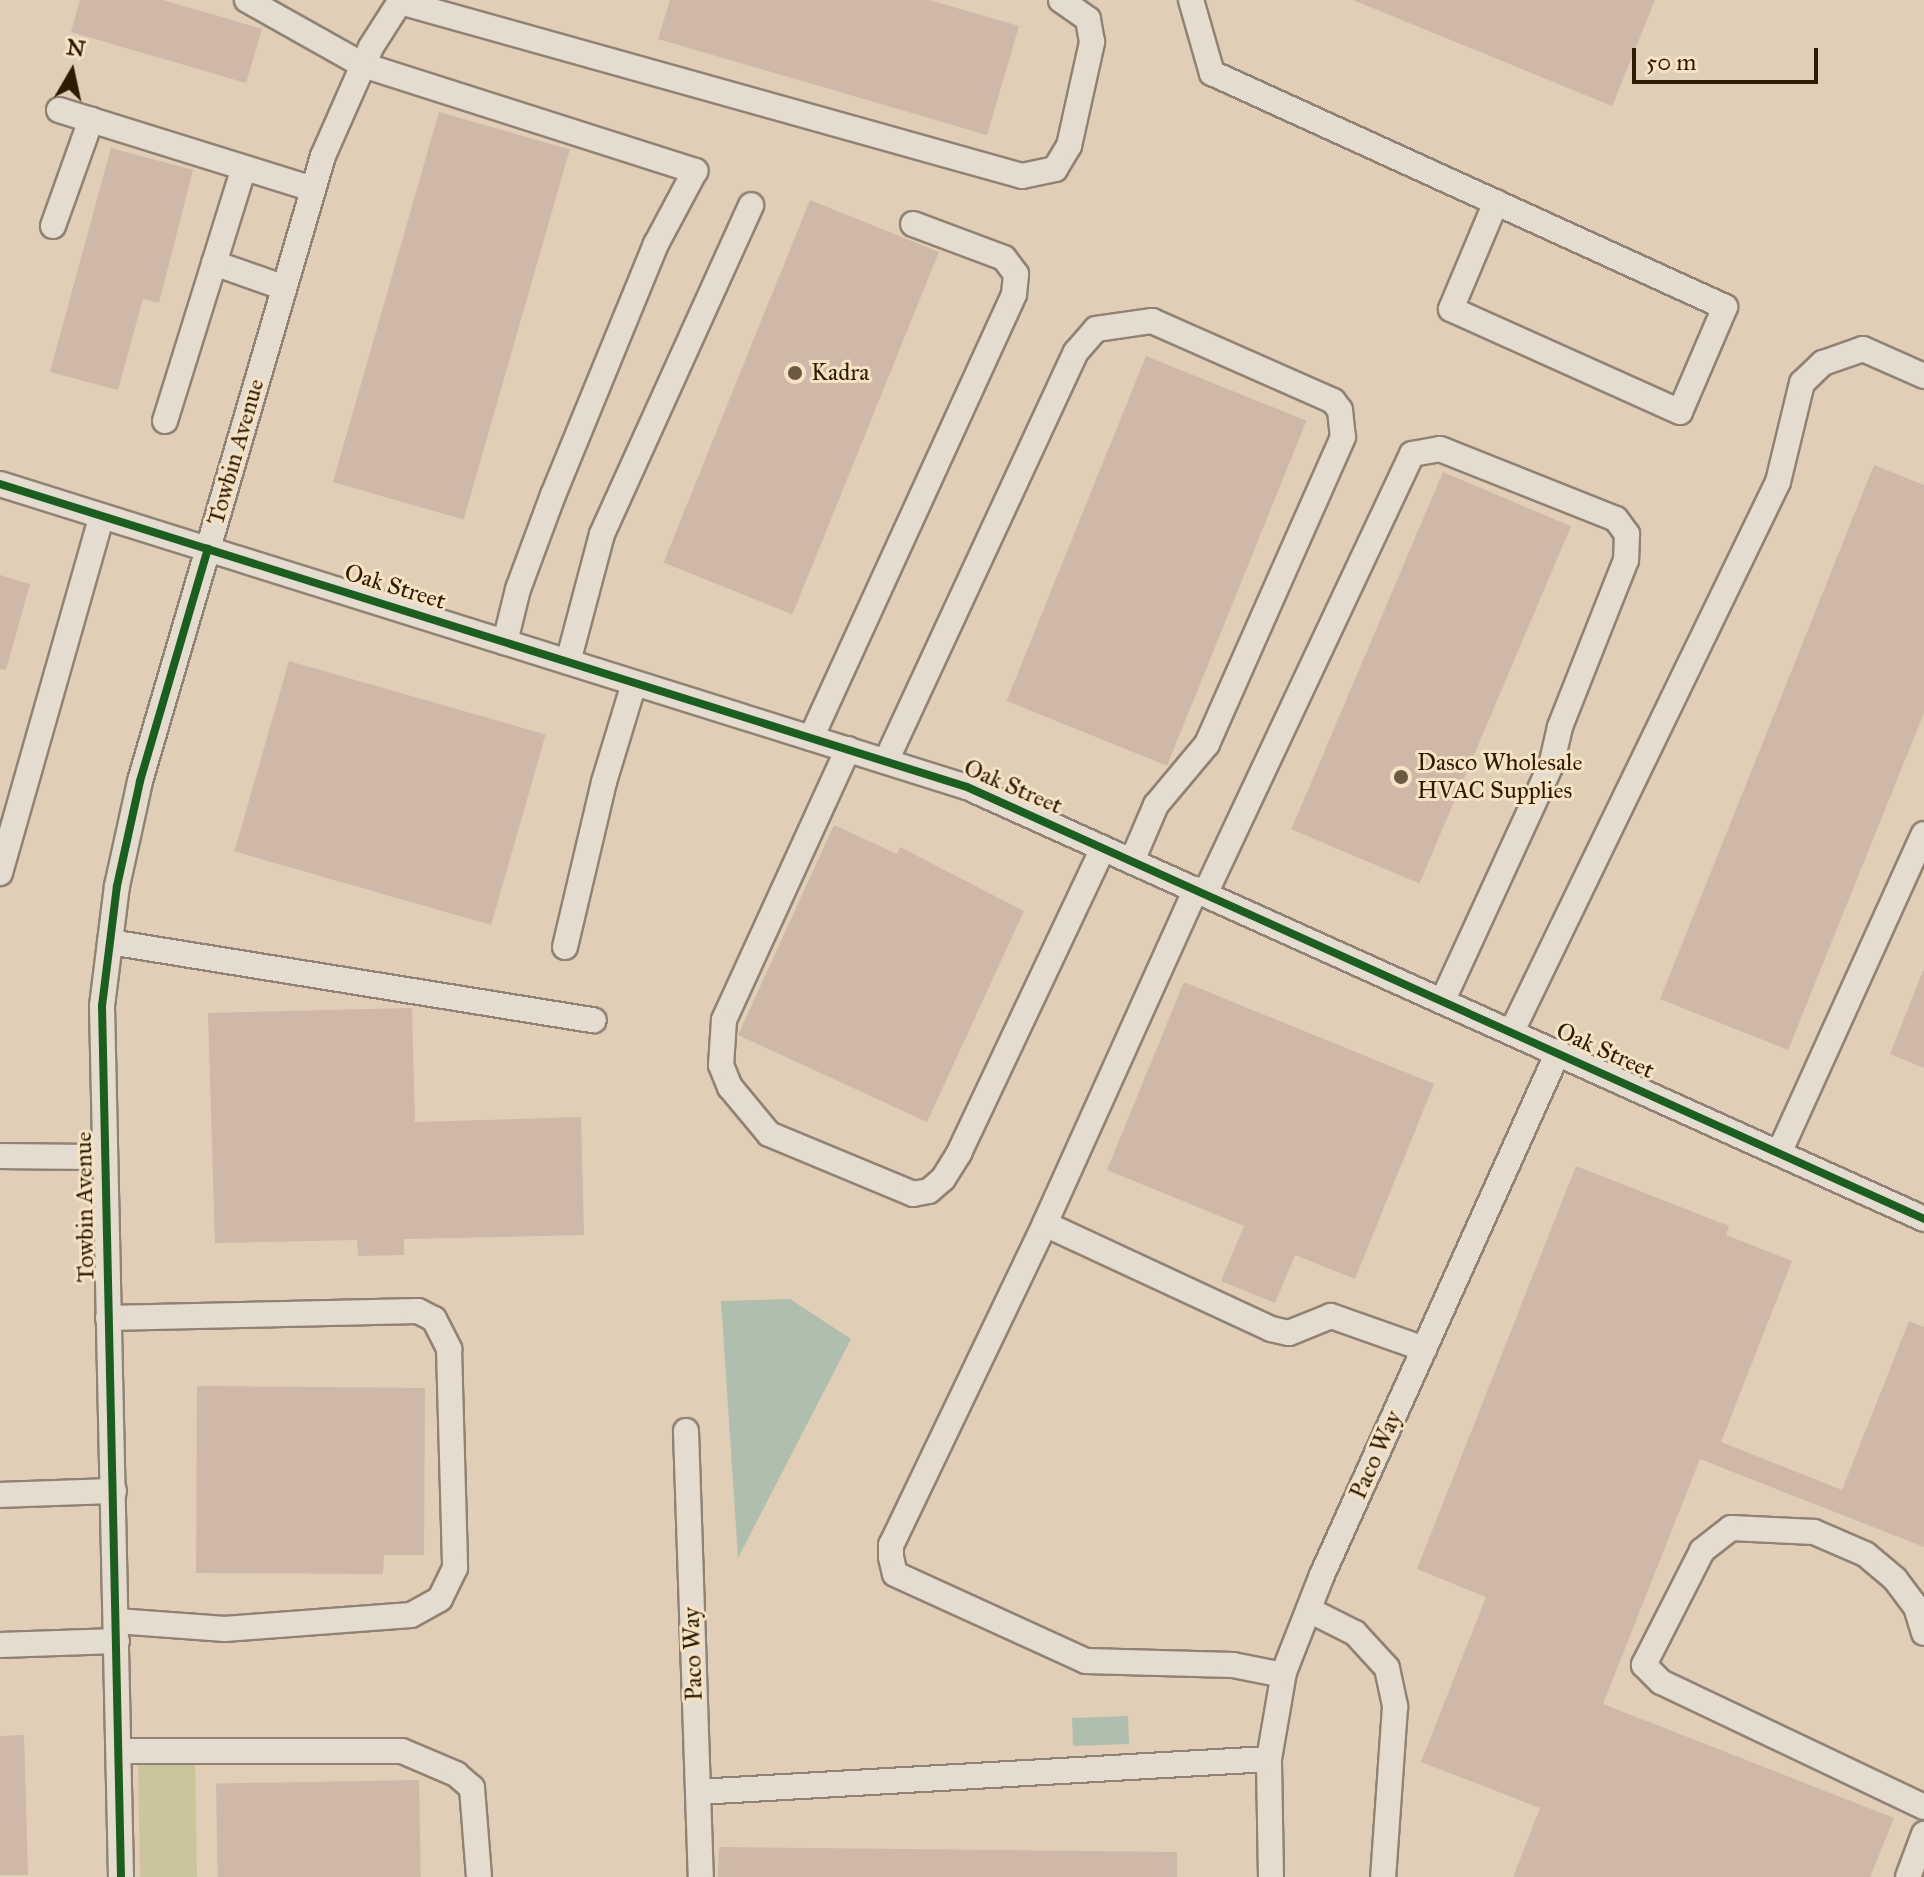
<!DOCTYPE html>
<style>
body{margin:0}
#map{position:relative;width:1924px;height:1877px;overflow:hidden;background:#e0ceb6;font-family:"IM FELL Great Primer",serif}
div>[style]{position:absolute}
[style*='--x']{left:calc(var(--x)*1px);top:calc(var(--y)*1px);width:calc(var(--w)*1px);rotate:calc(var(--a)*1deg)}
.green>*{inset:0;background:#ccc49b;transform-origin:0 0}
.water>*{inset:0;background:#b0beae;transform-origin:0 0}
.building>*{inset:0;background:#ceb8a7;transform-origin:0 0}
.roads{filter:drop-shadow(2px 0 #908373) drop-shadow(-2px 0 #908373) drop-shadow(0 2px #908373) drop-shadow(0 -2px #908373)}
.minor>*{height:24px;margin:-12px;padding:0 12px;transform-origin:12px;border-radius:12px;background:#e5dcd0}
.cycleway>*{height:8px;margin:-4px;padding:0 4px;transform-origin:4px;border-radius:4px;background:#1b5e20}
.dots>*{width:22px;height:22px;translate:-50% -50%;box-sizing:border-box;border:4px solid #f6e2c4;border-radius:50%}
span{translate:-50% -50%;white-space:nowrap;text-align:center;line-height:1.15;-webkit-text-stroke:6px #f6e2c4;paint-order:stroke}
.poi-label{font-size:24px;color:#2d1b03}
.left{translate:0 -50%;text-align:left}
.street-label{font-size:24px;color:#2d1b03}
.north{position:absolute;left:32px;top:32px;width:80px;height:80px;-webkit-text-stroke:6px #f6e2c4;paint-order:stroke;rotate:9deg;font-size:22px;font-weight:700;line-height:32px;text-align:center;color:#2d1b03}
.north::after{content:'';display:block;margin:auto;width:28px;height:36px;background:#2d1b03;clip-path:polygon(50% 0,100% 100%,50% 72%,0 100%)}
.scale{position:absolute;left:1632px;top:48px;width:186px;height:36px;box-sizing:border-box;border:4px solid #2d1b03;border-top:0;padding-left:10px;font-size:24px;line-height:28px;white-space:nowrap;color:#2d1b03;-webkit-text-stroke:6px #f6e2c4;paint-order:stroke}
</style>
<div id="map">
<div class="green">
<div style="left:195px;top:1761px;width:116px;height:57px;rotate:89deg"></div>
</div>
<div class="water">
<div style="clip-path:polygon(790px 1299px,851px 1339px,738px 1558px,721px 1301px)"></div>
<div style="left:1128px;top:1716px;width:28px;height:56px;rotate:88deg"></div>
</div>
<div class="building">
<div style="clip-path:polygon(80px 0,163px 0,262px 29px,246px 83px,71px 32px)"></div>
<div style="clip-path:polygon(670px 0,929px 0,1019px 26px,987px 135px,658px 39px)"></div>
<div style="clip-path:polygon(1353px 0,1655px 0,1612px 106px)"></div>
<div style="left:439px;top:112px;width:136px;height:385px;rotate:16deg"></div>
<div style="clip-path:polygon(111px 148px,193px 170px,159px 303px,143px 299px,118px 390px,50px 372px)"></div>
<div style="left:810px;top:200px;width:139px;height:391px;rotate:22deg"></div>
<div style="left:1146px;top:356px;width:173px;height:372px;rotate:22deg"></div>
<div style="clip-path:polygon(1874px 465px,1924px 485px,1924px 713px,1788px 1050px,1660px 999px)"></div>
<div style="left:1443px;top:472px;width:139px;height:388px;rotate:23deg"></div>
<div style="clip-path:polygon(0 575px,30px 584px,6px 670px,0 669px)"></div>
<div style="left:289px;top:661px;width:267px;height:198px;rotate:16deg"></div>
<div style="clip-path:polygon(834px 825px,897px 854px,900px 847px,1024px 911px,927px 1122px,738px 1035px)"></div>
<div style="clip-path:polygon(1923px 971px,1924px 971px,1924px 1068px,1890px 1054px)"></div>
<div style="clip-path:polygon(1184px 982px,1434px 1084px,1355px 1279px,1295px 1255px,1275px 1303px,1221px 1281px,1244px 1226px,1107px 1170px)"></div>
<div style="clip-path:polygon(412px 1008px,415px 1122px,581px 1117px,584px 1235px,404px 1239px,404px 1255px,358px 1256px,357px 1240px,215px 1243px,208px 1013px)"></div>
<div style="clip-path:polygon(1576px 1166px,1729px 1226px,1726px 1235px,1792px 1261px,1721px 1442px,1842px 1490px,1909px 1321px,1924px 1327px,1924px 1547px,1700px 1459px,1603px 1704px,1894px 1818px,1870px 1877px,1513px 1877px,1540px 1808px,1421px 1762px,1486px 1597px,1417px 1569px)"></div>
<div style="clip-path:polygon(197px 1386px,425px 1388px,424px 1555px,384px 1555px,383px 1574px,196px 1573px)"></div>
<div style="clip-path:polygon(24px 1735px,28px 1875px,0 1875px,0 1736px)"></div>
<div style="left:419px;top:1780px;width:97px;height:203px;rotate:89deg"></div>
<div style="clip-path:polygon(719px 1847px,1177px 1852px,1177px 1877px,718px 1877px)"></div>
</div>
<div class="roads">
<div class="minor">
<div style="--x:247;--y:0;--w:133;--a:29.3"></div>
<div style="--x:363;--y:65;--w:349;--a:17.7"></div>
<div style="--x:695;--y:171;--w:83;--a:118.1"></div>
<div style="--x:656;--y:244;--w:271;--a:112.3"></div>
<div style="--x:553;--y:495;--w:100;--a:110.4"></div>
<div style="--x:518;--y:589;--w:55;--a:103.8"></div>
<div style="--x:1191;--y:0;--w:76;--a:74"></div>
<div style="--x:1212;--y:73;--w:564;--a:24.52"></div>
<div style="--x:1725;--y:307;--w:114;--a:113.2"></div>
<div style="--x:1680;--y:412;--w:251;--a:-155.8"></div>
<div style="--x:1451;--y:309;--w:116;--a:-67.2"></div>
<div style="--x:400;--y:2;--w:646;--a:15.63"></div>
<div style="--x:1022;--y:176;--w:34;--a:-12"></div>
<div style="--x:1055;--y:169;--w:27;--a:-59"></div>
<div style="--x:1069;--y:146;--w:107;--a:-77.5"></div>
<div style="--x:1092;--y:42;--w:23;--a:-100"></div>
<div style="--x:1088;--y:19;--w:33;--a:-145"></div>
<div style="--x:59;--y:110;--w:265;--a:17.3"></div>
<div style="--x:53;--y:226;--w:113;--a:-70.3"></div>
<div style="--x:214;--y:263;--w:72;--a:19.4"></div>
<div style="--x:165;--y:421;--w:265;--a:-72.7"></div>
<div style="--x:0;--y:484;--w:1013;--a:17.4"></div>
<div style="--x:967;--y:787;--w:1050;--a:24.29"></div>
<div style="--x:568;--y:662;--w:132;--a:-75.1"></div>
<div style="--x:602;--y:534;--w:361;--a:-65.6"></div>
<div style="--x:811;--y:738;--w:488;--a:-65.4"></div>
<div style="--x:1014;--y:294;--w:20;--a:-84"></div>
<div style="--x:1016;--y:274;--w:20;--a:-127"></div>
<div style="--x:1004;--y:258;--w:97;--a:-159.5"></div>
<div style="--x:848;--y:749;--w:298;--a:114.6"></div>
<div style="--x:724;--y:1020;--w:45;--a:93.8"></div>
<div style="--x:721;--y:1065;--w:24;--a:68"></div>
<div style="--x:730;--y:1087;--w:61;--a:50.3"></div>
<div style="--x:769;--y:1134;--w:156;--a:22.6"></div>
<div style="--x:913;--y:1194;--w:16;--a:-11"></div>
<div style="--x:929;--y:1191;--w:18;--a:-41"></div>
<div style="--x:943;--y:1179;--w:31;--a:-58"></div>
<div style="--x:959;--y:1153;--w:337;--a:-64.7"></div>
<div style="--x:886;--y:761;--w:451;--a:-65.1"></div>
<div style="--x:1076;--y:352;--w:30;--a:-49"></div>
<div style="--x:1096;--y:329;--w:57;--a:-8.1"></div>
<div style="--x:1152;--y:321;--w:198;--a:23.8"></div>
<div style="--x:1333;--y:401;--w:11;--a:52"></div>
<div style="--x:1340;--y:410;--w:27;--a:84"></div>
<div style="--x:1343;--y:437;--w:336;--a:113.9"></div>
<div style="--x:1207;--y:744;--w:80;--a:129.9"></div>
<div style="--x:1156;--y:805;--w:61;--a:113.2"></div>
<div style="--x:0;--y:873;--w:371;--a:-74.1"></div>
<div style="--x:1196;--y:889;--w:367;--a:114.3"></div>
<div style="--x:1045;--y:1224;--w:356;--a:115.6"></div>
<div style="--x:891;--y:1545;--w:12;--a:90"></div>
<div style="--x:891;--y:1557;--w:17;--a:77"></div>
<div style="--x:895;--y:1574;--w:210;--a:24.5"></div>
<div style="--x:1086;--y:1661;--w:147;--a:1.6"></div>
<div style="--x:1233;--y:1665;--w:51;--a:11.3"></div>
<div style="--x:1205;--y:894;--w:486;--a:-64.8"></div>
<div style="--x:1412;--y:454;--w:28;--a:-10"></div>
<div style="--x:1440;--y:449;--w:189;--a:21.7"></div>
<div style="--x:1616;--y:519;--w:19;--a:54"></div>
<div style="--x:1627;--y:534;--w:26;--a:92"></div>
<div style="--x:1626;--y:560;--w:180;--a:111.6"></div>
<div style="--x:1560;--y:727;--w:39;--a:103"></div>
<div style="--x:1551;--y:765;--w:259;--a:114.7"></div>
<div style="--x:110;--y:942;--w:490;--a:9.2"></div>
<div style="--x:565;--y:947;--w:170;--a:-76.7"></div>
<div style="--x:604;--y:782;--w:103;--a:-73.1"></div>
<div style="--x:1512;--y:1031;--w:610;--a:-64.15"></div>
<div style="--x:1778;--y:482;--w:102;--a:-76.4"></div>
<div style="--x:1802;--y:383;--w:29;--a:-44"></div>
<div style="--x:1823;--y:363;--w:42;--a:-19.3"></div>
<div style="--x:1863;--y:349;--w:67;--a:23.9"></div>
<div style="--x:1779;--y:1153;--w:350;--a:-65.6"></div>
<div style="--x:0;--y:1156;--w:103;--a:0.6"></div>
<div style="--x:1045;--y:1224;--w:249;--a:24.9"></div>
<div style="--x:1271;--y:1329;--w:18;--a:13"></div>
<div style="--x:1289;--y:1333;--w:45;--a:-22"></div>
<div style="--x:1331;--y:1316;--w:99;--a:19.5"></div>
<div style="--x:108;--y:1318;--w:310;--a:-1.3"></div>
<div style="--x:418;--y:1311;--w:18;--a:27"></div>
<div style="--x:434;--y:1319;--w:34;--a:63"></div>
<div style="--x:449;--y:1349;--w:219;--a:88.4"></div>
<div style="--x:455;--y:1568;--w:34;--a:116"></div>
<div style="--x:440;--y:1599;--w:33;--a:151"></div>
<div style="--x:411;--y:1615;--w:187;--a:175.7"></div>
<div style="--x:225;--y:1629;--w:109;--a:-175.8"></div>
<div style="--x:686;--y:1431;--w:446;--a:88.1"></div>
<div style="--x:0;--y:1495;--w:114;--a:-2"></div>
<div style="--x:1311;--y:1611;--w:49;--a:26.6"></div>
<div style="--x:1355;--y:1633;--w:47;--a:47.6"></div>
<div style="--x:1387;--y:1668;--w:40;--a:78"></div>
<div style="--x:1395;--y:1707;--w:170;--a:94"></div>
<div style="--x:1924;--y:1633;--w:27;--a:-107"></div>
<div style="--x:1916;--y:1607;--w:35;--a:-127"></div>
<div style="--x:1895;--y:1579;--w:39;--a:-140"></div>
<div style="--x:1865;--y:1554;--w:56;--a:-156.7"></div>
<div style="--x:1814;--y:1532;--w:83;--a:-177.2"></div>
<div style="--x:1731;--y:1528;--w:37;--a:142"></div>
<div style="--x:1702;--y:1551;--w:128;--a:117"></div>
<div style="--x:1644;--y:1665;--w:24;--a:45"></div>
<div style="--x:1661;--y:1682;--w:291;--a:25.4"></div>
<div style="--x:0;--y:1645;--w:117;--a:-2"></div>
<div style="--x:119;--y:1751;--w:283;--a:0"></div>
<div style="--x:402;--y:1751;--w:59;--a:23.1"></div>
<div style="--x:456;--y:1774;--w:21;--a:41"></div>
<div style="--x:472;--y:1788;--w:89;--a:85.5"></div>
<div style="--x:698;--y:1792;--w:572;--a:-3.31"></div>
<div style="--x:121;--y:1877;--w:871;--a:-91.25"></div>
<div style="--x:102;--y:1006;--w:121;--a:-82.9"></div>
<div style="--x:117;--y:886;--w:107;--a:-77.6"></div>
<div style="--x:140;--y:781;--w:651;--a:-73.68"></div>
<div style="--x:323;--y:156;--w:119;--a:-66.2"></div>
<div style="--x:371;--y:47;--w:56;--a:-57.4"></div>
<div style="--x:1271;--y:1877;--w:118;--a:-91"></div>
<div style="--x:1269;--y:1759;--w:88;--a:-80.2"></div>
<div style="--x:1284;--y:1672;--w:104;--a:-68.6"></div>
<div style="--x:1322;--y:1575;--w:574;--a:-65.71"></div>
<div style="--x:1908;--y:1877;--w:46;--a:-69.6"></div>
</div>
</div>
<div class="cycleway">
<div style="--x:0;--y:484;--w:1013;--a:17.4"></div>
<div style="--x:967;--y:787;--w:1050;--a:24.29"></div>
<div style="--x:121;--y:1877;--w:871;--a:-91.25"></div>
<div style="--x:102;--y:1006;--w:121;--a:-82.9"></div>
<div style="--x:117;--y:886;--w:107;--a:-77.6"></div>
<div style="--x:140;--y:781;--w:242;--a:-73.7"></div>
</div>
<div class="dots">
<div style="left:795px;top:373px;background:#6c5a42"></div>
<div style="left:1401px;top:777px;background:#6c5a42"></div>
</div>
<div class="poi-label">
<span class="left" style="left:811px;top:373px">Kadra</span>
<span class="left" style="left:1417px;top:777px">Dasco Wholesale<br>HVAC Supplies</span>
</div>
<div class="street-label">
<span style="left:236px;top:452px;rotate:-74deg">Towbin Avenue</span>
<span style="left:395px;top:587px;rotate:17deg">Oak Street</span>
<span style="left:1013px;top:787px;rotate:23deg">Oak Street</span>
<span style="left:1605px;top:1051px;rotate:24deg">Oak Street</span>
<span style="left:85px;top:1207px;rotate:-91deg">Towbin Avenue</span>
<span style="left:1376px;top:1455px;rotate:-66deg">Paco Way</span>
<span style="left:693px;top:1654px;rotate:-92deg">Paco Way</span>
</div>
<div class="north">N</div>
<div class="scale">50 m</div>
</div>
